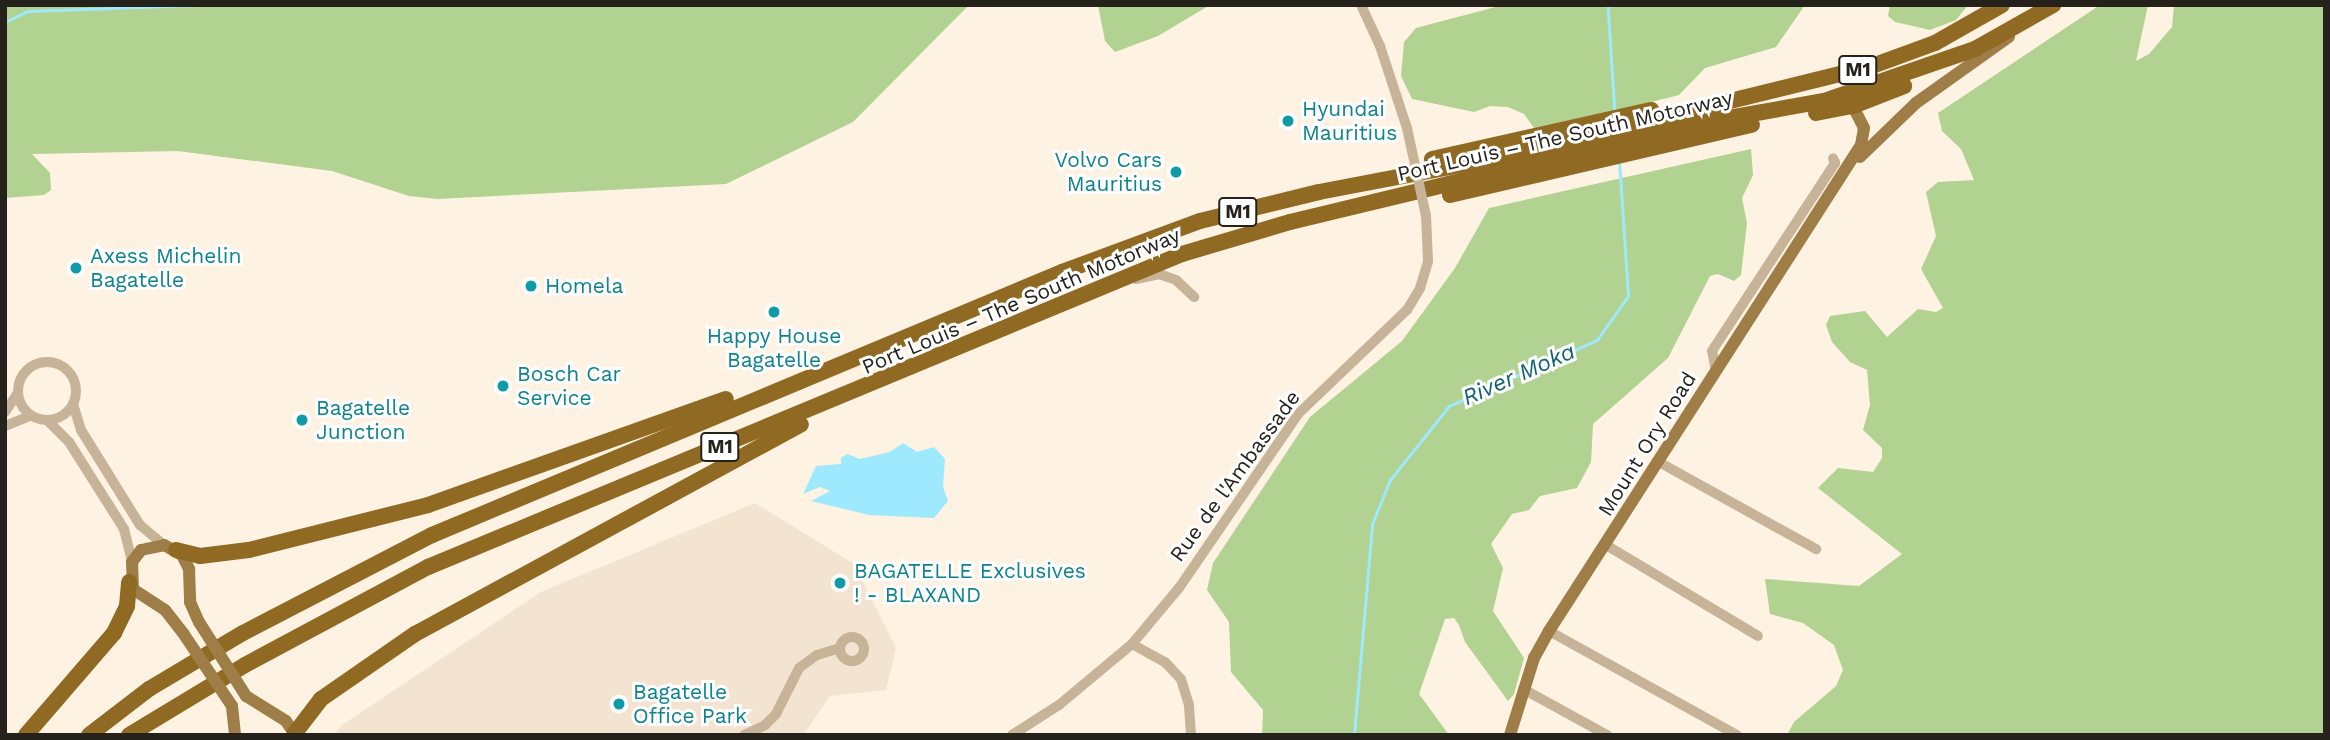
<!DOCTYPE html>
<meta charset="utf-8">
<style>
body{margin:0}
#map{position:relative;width:2330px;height:740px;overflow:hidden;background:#fef2e2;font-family:"Work Sans",sans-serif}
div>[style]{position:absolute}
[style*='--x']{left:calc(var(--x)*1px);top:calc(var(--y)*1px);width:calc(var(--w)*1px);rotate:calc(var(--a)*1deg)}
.commercial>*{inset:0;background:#f3e3d1}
.green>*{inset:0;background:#b1d290}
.water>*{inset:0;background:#9ee9fd}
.stream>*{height:2.5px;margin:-1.25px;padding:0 1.25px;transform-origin:1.25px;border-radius:1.25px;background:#9ee9fd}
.minor>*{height:10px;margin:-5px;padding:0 5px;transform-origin:5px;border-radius:5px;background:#c7b498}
.minor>.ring{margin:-5px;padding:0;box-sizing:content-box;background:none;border:10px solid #c7b498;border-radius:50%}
.major>*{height:12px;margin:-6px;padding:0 6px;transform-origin:6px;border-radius:6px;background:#9f7d47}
.highway>*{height:16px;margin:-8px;padding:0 8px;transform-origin:8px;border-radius:8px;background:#906923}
.minor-bridge>*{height:10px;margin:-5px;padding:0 5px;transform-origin:5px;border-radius:5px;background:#c7b498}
.major-bridge>*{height:12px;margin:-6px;padding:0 6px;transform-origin:6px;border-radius:6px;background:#9f7d47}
.dots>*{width:19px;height:19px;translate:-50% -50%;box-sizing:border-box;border:4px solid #fff;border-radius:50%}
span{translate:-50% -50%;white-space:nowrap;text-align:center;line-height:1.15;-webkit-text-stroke:6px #fff;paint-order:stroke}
.shield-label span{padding:2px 5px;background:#fff;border:2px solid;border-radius:5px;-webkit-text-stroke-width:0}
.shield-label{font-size:19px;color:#25211b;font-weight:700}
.culture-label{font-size:21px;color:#0d838f}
.left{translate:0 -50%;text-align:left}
.right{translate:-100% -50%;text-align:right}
.street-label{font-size:21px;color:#25211b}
.water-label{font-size:23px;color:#0f6273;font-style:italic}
.frame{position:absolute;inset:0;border:7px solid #25211b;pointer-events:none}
</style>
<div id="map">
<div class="commercial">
<div style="clip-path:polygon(755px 503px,854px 564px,896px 648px,886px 690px,830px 696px,803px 735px,334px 735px,342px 725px,541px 592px)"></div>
</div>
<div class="green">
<div style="clip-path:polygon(5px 5px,969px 5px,853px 122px,726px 184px,437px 199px,409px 196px,332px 171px,178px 151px,32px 154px,50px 173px,51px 190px,44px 195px,5px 198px)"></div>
<div style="clip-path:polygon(1098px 5px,1210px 5px,1158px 36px,1115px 52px,1105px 41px)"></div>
<div style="clip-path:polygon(1503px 5px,1805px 5px,1776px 47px,1705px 68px,1679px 95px,1536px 131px,1524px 114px,1508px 107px,1490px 106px,1474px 112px,1412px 99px,1401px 76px,1404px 42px,1416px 28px)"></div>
<div style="clip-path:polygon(1890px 5px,1968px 5px,1956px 20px,1930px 30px,1895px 22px,1888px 16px)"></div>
<div style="clip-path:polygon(2100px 5px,2148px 5px,2136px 61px,2149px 54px,2172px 27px,2174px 5px,2325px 5px,2325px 735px,1787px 735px,1794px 722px,1836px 686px,1843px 670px,1834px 645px,1803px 623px,1770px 614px,1765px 579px,1859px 586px,1902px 554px,1818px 488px,1838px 468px,1873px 472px,1882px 458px,1882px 448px,1863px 430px,1870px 405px,1867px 370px,1850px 362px,1832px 342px,1826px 325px,1830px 316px,1865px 311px,1887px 337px,1918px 309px,1936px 312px,1943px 308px,1921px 269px,1936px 236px,1926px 192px,1938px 182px,1974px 180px,1961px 149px,1942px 131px,1938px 113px)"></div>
<div style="clip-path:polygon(1751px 149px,1753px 175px,1742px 198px,1747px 223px,1741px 275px,1734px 281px,1718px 274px,1710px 276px,1668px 358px,1593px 424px,1591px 462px,1577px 488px,1540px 496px,1529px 510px,1512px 514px,1491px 544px,1503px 568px,1493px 611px,1524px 658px,1514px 694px,1508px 701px,1465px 642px,1459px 625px,1454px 618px,1445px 619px,1419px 694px,1449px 735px,1262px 735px,1263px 710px,1231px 672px,1229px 622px,1207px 590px,1213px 563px,1310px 417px,1402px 341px,1455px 268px,1489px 208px)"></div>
</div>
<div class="water">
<div style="clip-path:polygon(903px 443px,917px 452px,934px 447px,945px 459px,943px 487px,948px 501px,934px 518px,869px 515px,811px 501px,830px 491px,820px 487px,803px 494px,816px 466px,841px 464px,841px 458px,847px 454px,860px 459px,890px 452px)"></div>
</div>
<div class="stream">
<div style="--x:1608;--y:5;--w:109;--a:86.3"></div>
<div style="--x:5;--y:22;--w:25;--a:-26"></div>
<div style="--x:28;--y:11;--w:168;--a:-2"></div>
<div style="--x:1354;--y:735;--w:212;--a:-85.1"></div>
<div style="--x:1372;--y:524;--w:48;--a:-67.8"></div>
<div style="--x:1390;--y:480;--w:95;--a:-51.4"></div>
<div style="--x:1449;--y:406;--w:162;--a:-24"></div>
<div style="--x:1597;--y:340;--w:54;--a:-54.8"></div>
<div style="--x:1628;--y:296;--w:134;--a:-93.8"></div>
</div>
<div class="minor">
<div style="--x:1361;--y:5;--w:45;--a:65.1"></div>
<div style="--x:1380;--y:46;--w:86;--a:71.8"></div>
<div style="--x:1136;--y:279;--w:24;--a:-12"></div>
<div style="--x:1159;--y:274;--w:18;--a:19"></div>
<div style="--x:1176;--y:280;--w:25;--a:43"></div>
<div class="ring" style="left:18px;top:362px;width:48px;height:48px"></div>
<div style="--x:1716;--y:371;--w:20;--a:-101"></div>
<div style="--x:1712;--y:351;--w:225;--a:-56.8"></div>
<div style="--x:1835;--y:163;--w:5;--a:-112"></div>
<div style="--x:73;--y:404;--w:27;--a:73"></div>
<div style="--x:81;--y:430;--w:112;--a:58.2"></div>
<div style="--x:140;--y:525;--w:31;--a:40"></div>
<div style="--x:5;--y:412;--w:22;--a:-56"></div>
<div style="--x:48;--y:421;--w:30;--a:45"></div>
<div style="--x:69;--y:442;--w:103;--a:57.7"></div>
<div style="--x:124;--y:529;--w:34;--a:76"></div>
<div style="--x:5;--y:426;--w:27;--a:-22"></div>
<div style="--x:1657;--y:461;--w:182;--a:29"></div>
<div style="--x:1606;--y:545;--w:177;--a:30.9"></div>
<div style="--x:1549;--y:631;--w:215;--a:29"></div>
<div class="ring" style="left:840px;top:637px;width:14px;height:14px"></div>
<div style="--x:1132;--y:644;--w:38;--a:29"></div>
<div style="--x:1165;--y:662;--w:23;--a:47"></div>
<div style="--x:1181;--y:679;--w:28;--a:73"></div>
<div style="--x:1189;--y:706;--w:29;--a:86"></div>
<div style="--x:1523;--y:689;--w:96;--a:28.7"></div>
<div style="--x:744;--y:735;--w:23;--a:-25"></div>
<div style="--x:765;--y:725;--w:16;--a:-45"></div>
<div style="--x:776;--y:714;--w:51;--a:-63.4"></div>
<div style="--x:799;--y:668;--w:22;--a:-36"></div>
<div style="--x:817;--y:655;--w:24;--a:-17"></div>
<div style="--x:1012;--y:735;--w:56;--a:-32.6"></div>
<div style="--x:1059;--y:705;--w:95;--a:-39.9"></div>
<div style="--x:1132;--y:644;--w:73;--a:-50"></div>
<div style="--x:1179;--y:588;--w:211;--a:-55.6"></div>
<div style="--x:1298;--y:414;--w:151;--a:-43.7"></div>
<div style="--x:1407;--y:310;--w:26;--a:-59"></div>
<div style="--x:1420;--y:288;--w:28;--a:-73"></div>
<div style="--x:1428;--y:261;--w:45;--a:-92.5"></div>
</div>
<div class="major">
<div style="--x:1860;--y:157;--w:78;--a:-44"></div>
<div style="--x:1916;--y:103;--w:114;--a:-35.4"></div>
<div style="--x:183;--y:633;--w:29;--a:-128"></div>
<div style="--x:165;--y:610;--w:38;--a:-147"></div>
<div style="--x:133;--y:589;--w:27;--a:-92"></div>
<div style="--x:132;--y:562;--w:15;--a:-53"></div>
<div style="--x:141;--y:550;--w:24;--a:-12"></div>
<div style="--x:164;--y:545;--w:21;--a:29"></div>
<div style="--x:182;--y:555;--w:16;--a:63"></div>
<div style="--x:189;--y:569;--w:33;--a:88"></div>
<div style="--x:190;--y:602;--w:22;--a:66"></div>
<div style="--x:246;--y:696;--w:47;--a:32"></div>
<div style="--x:286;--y:721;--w:17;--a:57"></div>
<div style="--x:232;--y:706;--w:29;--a:84"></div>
<div style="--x:1510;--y:735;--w:81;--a:-72.7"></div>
<div style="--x:1534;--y:658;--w:31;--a:-61"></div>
<div style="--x:1549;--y:631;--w:578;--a:-57.3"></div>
<div style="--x:1861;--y:145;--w:17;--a:-80"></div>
<div style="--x:1864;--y:128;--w:25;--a:-117"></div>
</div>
<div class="highway">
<div style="--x:1816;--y:113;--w:38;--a:-11"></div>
<div style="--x:1853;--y:106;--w:55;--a:-21.4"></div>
<div style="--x:1432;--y:159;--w:225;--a:-12.6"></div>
<div style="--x:1450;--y:195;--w:310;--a:-13.1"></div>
<div style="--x:176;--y:550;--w:25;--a:14"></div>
<div style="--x:200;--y:556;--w:49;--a:-7"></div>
<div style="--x:249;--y:550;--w:185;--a:-14.1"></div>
<div style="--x:428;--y:505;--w:316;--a:-19.6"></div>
<div style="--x:295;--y:733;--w:43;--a:-52.6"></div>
<div style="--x:321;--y:699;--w:114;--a:-34.7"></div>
<div style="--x:415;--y:634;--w:439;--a:-28.5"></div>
<div style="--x:26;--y:735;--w:135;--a:-49.2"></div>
<div style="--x:114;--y:633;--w:30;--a:-64"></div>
<div style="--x:127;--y:606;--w:24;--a:-85"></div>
<div style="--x:89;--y:735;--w:76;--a:-37.5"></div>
<div style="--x:149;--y:689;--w:109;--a:-30.8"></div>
<div style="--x:243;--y:633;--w:213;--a:-27.4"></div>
<div style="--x:432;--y:535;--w:683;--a:-22.66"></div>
<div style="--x:1062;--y:272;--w:147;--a:-20.3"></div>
<div style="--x:1200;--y:221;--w:122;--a:-13.7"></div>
<div style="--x:1319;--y:192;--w:186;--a:-10.8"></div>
<div style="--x:1502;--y:157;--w:381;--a:-13.8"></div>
<div style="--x:1872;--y:66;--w:67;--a:-20.1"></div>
<div style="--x:1935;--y:43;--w:77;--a:-29.6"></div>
<div style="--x:129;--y:735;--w:135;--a:-31.1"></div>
<div style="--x:245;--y:665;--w:208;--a:-28.2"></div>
<div style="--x:428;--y:567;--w:816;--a:-22.54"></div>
<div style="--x:1182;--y:254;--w:113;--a:-16.5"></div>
<div style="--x:1290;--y:222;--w:428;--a:-13.5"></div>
<div style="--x:1706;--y:122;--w:120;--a:-10.1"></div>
<div style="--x:1824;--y:101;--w:160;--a:-19"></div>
<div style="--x:1975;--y:49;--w:90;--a:-29.4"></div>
</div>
<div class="minor-bridge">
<div style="--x:1407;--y:128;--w:90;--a:77.8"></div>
</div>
<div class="major-bridge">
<div style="--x:199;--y:622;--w:88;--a:57.6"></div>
<div style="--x:183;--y:633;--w:88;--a:56.1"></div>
</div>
<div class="dots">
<div style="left:1288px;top:121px;background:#0f9aa8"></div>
<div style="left:1176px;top:172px;background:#0f9aa8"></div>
<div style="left:76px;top:268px;background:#0f9aa8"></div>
<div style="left:531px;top:286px;background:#0f9aa8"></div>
<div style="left:774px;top:312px;background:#0f9aa8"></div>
<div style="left:503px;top:386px;background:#0f9aa8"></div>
<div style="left:302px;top:420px;background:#0f9aa8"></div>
<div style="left:840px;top:583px;background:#0f9aa8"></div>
<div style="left:619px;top:704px;background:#0f9aa8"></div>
</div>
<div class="shield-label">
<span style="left:1858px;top:70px">M1</span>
<span style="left:1238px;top:212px">M1</span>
<span style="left:720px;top:447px">M1</span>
</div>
<div class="culture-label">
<span class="left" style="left:1302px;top:121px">Hyundai<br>Mauritius</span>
<span class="right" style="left:1162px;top:172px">Volvo Cars<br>Mauritius</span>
<span class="left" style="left:90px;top:268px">Axess Michelin<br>Bagatelle</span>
<span class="left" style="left:545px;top:286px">Homela</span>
<span style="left:774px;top:348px">Happy House<br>Bagatelle</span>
<span class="left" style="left:517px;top:386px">Bosch Car<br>Service</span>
<span class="left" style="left:316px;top:420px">Bagatelle<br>Junction</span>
<span class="left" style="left:854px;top:583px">BAGATELLE Exclusives<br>! - BLAXAND</span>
<span class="left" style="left:633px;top:704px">Bagatelle<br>Office Park</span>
</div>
<div class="street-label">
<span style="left:1565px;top:136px;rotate:-13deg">Port Louis – The South Motorway</span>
<span style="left:1021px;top:301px;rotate:-23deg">Port Louis – The South Motorway</span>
<span style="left:1647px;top:444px;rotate:-58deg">Mount Ory Road</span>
<span style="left:1235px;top:476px;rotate:-54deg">Rue de l'Ambassade</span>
</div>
<div class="water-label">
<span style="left:1519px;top:375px;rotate:-24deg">River Moka</span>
</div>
<div class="frame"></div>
</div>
